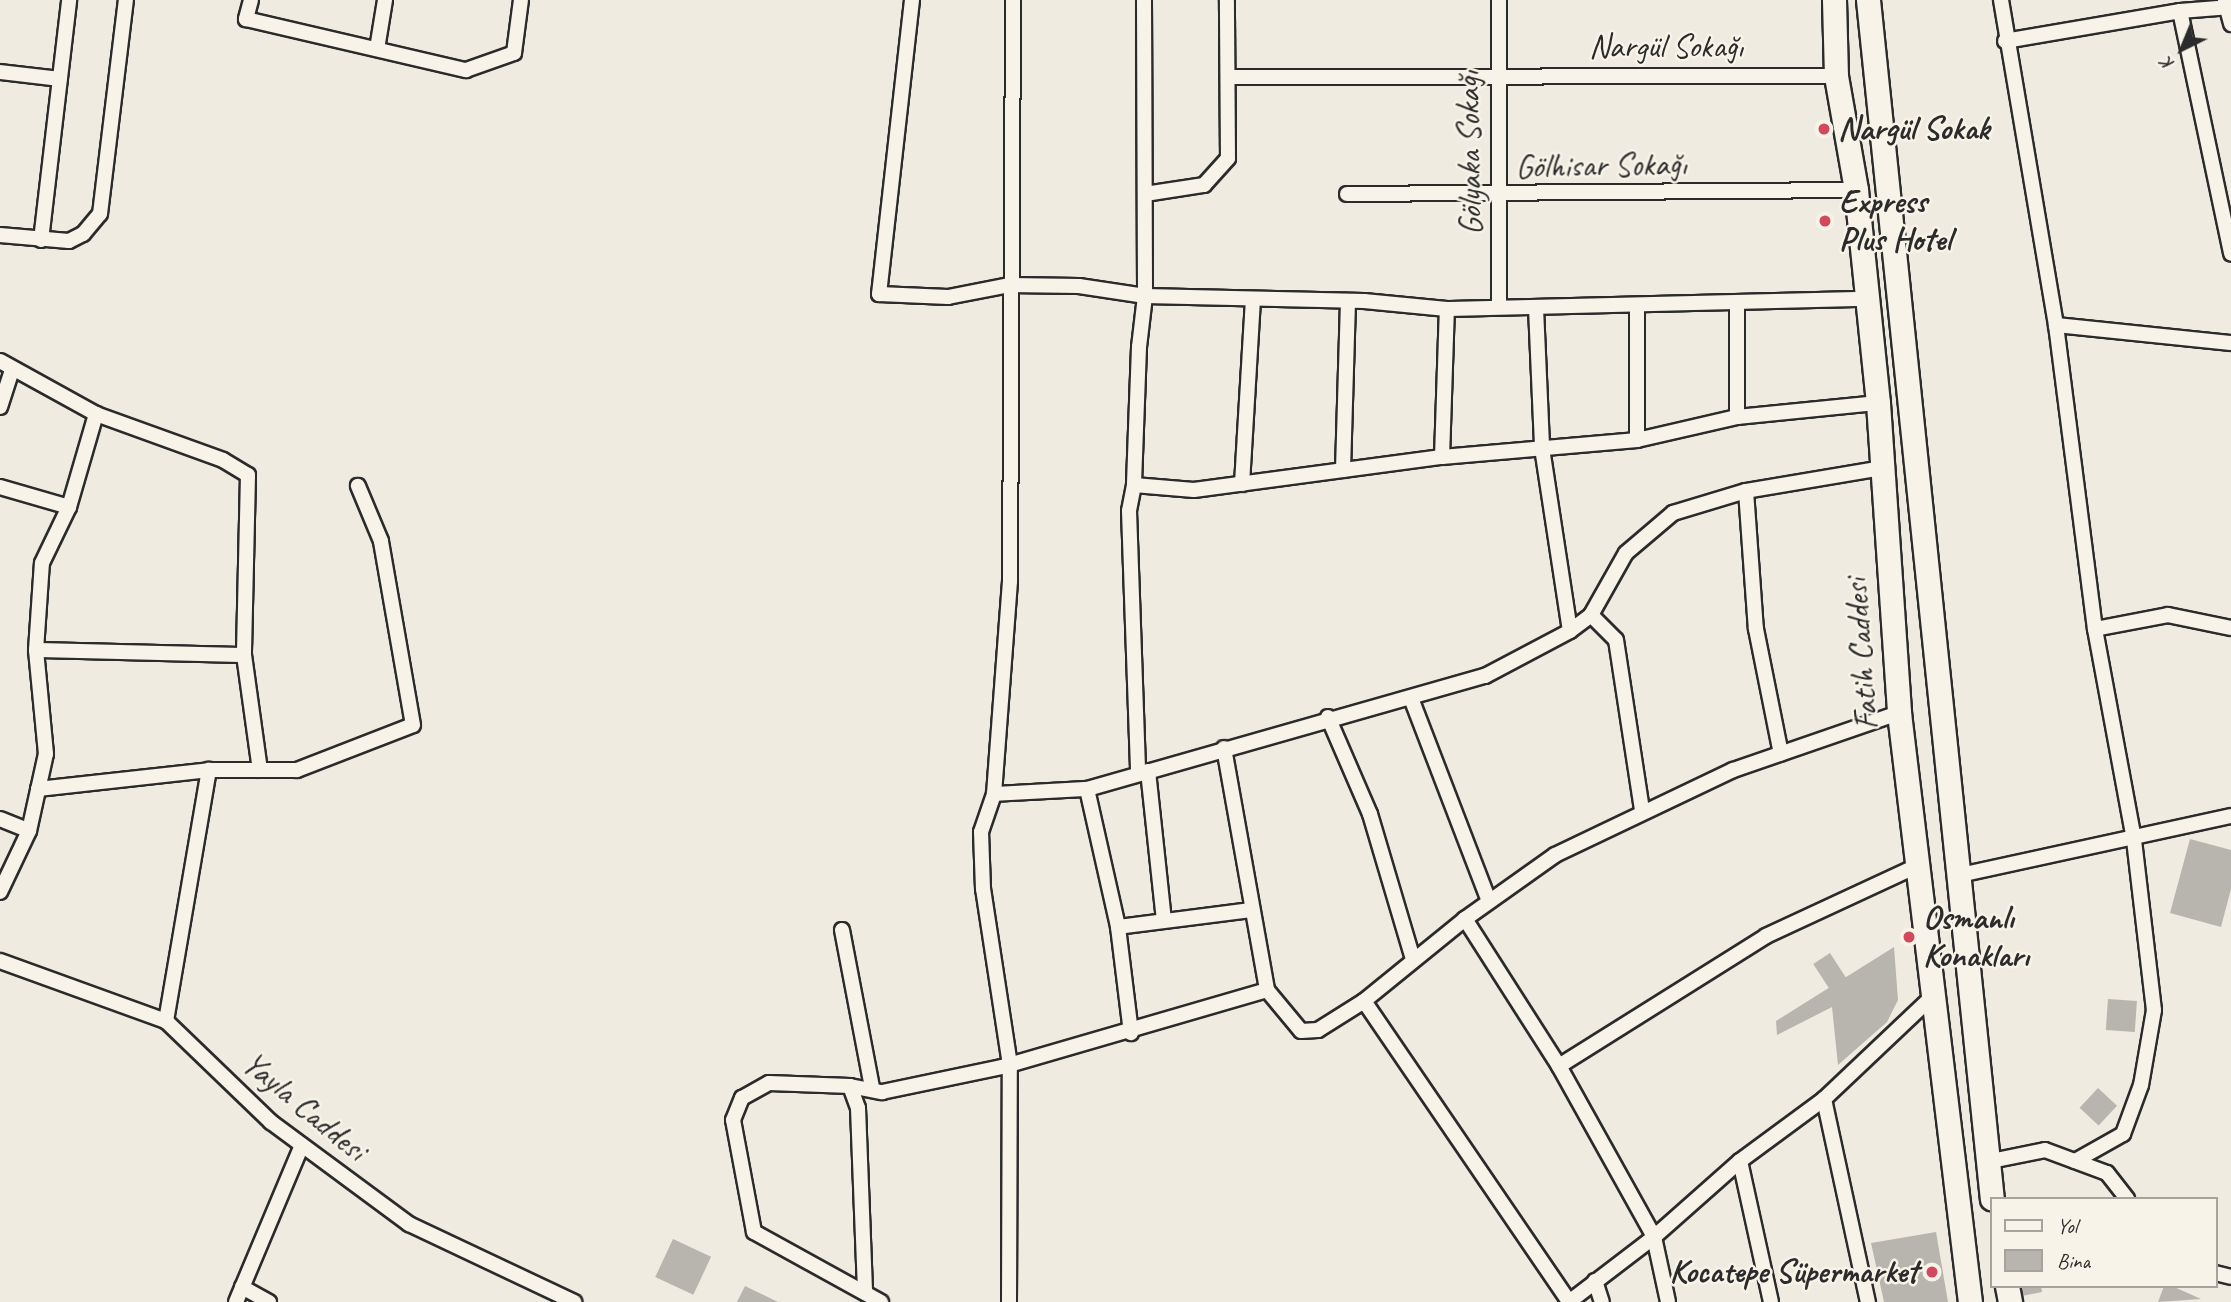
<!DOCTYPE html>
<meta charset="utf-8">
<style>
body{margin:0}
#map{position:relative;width:2231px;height:1302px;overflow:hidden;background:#efebe0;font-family:Caveat,sans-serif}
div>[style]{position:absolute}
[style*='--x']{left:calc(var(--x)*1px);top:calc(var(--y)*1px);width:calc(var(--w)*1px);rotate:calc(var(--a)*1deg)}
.building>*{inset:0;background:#b8b5ae;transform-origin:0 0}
.roads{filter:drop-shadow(2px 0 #2b2b2b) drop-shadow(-2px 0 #2b2b2b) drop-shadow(0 2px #2b2b2b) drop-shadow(0 -2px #2b2b2b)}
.minor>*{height:14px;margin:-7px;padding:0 7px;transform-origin:7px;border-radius:7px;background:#f7f3e8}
.primary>*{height:23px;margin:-11.5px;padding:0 11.5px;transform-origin:11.5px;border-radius:11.5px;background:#f7f3e8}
.dots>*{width:19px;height:19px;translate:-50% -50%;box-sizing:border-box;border:4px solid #f7f3e8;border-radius:50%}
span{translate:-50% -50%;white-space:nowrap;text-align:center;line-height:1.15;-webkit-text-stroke:5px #f7f3e8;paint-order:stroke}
.street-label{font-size:33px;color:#2b2b2b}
.poi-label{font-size:33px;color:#2b2b2b;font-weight:700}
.left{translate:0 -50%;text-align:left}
.right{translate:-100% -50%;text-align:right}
.legend{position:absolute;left:1990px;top:1197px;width:228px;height:91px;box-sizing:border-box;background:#f7f3e8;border:2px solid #a5a39c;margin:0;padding:9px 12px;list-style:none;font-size:21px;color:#2b2b2b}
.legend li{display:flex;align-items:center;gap:14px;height:35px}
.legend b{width:35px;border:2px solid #a5a39c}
.north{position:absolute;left:2147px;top:14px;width:70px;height:70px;-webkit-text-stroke:5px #f7f3e8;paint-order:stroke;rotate:223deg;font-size:19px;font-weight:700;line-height:28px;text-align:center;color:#2b2b2b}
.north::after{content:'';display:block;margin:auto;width:24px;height:32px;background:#2b2b2b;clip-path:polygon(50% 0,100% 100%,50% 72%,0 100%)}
</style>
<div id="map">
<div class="building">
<div style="clip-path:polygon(2190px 839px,2231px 850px,2231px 889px,2221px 927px,2170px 913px)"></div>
<div style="clip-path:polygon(1894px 947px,1898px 1000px,1887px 1022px,1838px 1065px,1832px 1007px,1777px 1035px,1776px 1021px)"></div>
<div style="left:1830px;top:953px;width:30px;height:20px;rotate:57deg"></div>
<div style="left:2108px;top:999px;width:29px;height:31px;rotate:4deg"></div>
<div style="left:2098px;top:1088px;width:26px;height:27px;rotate:43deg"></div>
<div style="clip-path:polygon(1936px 1232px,1948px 1302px,1884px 1302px,1871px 1243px)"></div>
<div style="left:673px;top:1239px;width:42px;height:42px;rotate:25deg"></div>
<div style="clip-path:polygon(745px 1286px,778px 1302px,737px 1302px)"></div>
<div style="clip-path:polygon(2021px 1286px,2041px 1286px,2042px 1292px,2022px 1296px)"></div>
<div style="clip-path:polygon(2164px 1286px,2172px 1286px,2201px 1299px,2158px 1302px)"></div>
</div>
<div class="roads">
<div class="minor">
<div style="--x:251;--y:0;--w:20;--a:105"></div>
<div style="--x:246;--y:19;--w:226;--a:13.1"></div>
<div style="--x:466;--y:70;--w:51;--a:-19.5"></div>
<div style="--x:514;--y:53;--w:53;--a:-82.5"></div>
<div style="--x:912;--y:0;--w:296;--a:96.4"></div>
<div style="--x:879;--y:294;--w:69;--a:2.5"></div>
<div style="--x:948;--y:297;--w:62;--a:-11.1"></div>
<div style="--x:1009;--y:285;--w:70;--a:0.8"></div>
<div style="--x:1079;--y:286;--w:67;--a:8.6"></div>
<div style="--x:1145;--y:296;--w:219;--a:1.3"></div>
<div style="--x:1364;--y:301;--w:83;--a:5.5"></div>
<div style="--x:1447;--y:309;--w:420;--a:-1.4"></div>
<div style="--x:1144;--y:0;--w:296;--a:89.8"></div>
<div style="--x:1145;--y:296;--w:51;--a:96.7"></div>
<div style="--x:1139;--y:347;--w:138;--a:92.1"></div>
<div style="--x:1134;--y:485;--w:60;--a:4.8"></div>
<div style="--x:1194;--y:490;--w:250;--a:-7.6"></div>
<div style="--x:1442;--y:457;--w:196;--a:-5"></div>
<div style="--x:1637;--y:440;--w:103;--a:-13"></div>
<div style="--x:1737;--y:417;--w:142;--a:-5.7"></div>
<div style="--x:2001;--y:0;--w:330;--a:80.4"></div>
<div style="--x:2056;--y:325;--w:306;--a:82.7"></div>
<div style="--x:2095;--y:629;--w:215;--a:79.5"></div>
<div style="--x:2134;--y:840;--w:171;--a:83.3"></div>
<div style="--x:2154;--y:1010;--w:76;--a:99.8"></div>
<div style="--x:2141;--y:1085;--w:52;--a:110.2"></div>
<div style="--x:2123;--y:1134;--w:55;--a:150.6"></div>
<div style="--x:2225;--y:1;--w:24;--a:75"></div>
<div style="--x:2180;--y:11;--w:248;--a:78.1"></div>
<div style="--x:2005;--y:41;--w:178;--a:-9.7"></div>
<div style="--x:2180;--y:11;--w:51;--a:-4.5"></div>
<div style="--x:377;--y:49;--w:50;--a:-80.7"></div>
<div style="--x:0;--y:72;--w:60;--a:6.7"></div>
<div style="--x:1228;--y:77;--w:608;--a:-0.09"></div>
<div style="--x:1145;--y:194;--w:60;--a:-8.7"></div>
<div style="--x:1204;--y:185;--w:36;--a:-48"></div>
<div style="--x:1228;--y:158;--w:158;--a:-90.4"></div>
<div style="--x:1347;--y:194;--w:509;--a:-0.45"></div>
<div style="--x:0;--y:235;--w:69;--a:5"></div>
<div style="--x:69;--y:241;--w:16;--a:-27"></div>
<div style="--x:83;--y:234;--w:26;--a:-50"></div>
<div style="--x:100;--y:214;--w:216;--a:-83.1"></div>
<div style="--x:41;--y:240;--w:242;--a:-83.3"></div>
<div style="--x:1737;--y:302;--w:115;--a:90"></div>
<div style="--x:1499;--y:306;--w:306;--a:-90"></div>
<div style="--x:1637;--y:307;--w:133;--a:90"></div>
<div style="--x:1536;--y:308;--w:140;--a:87.5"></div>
<div style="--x:1542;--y:448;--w:185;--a:81.3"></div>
<div style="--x:2056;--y:325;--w:176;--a:5.9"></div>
<div style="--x:0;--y:361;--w:110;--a:28.9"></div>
<div style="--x:96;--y:414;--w:135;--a:19.9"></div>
<div style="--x:223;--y:460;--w:29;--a:31"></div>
<div style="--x:248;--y:475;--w:180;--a:91.3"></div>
<div style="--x:0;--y:407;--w:40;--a:-72"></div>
<div style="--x:1442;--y:457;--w:148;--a:-88.1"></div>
<div style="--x:1343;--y:470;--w:169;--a:-88.3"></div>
<div style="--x:1242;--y:484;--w:183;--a:-86.6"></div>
<div style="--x:1134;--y:485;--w:26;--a:101"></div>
<div style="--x:1129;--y:511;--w:263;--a:88"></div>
<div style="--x:0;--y:487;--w:72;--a:16.2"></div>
<div style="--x:1746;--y:491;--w:138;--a:85.9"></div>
<div style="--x:1756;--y:629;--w:127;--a:78.7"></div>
<div style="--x:1591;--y:615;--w:35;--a:45"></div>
<div style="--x:1616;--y:640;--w:172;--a:81.3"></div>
<div style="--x:2095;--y:629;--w:74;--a:-10.9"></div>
<div style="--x:2168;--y:615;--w:64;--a:11.7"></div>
<div style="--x:36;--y:650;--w:208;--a:1.4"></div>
<div style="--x:244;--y:655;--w:116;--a:82.1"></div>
<div style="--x:1411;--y:698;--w:217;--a:69"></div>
<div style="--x:1328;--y:717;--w:106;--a:66.6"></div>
<div style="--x:1370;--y:814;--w:151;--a:73.5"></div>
<div style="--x:1224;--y:748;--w:246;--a:79.9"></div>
<div style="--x:1148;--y:771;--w:150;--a:83.9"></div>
<div style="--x:38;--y:789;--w:172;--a:-6.3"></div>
<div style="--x:209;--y:770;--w:88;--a:0"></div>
<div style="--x:297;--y:770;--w:124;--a:-21.2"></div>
<div style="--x:413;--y:725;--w:187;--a:-99.9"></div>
<div style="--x:381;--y:541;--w:60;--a:-112.7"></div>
<div style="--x:1087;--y:789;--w:141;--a:77.3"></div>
<div style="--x:1118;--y:927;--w:107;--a:83"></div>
<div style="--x:994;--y:794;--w:93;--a:-3.1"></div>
<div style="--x:1087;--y:789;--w:414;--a:-15.9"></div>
<div style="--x:1485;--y:676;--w:96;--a:-27.9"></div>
<div style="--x:1570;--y:631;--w:26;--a:-37"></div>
<div style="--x:1591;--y:615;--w:71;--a:-60.6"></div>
<div style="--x:1626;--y:553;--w:62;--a:-40.4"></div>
<div style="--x:1673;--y:513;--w:76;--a:-16.8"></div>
<div style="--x:1746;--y:491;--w:138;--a:-9.6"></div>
<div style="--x:0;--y:819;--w:31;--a:22"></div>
<div style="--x:1960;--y:875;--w:277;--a:-12.3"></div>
<div style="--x:0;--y:892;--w:68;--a:-64.6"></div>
<div style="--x:29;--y:831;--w:79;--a:-77.6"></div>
<div style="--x:46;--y:754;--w:104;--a:-95.5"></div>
<div style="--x:36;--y:650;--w:87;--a:-86.1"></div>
<div style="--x:42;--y:563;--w:62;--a:-64.3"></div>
<div style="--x:69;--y:507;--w:97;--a:-73.8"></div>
<div style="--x:1465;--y:919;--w:174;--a:57.4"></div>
<div style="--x:1559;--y:1066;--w:196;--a:60.9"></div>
<div style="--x:1654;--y:1237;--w:66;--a:77.8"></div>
<div style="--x:1118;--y:927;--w:133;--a:-7.3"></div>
<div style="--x:842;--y:930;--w:161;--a:79.2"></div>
<div style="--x:0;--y:961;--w:177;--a:19.9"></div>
<div style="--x:166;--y:1021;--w:146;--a:43.9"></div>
<div style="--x:271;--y:1122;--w:172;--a:36.5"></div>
<div style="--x:409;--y:1224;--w:183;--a:25.3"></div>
<div style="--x:1364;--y:1001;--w:364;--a:55.7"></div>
<div style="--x:166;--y:1021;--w:255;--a:-80.3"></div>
<div style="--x:1559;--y:1066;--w:244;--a:-32.1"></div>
<div style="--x:1766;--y:936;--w:166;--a:-24.9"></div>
<div style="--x:850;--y:1086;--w:23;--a:70"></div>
<div style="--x:858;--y:1108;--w:185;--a:87.8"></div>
<div style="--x:1824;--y:1099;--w:208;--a:77.8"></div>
<div style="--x:1740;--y:1161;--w:144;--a:77.6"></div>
<div style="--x:1986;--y:1162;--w:60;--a:-11.5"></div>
<div style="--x:2045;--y:1150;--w:66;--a:20.4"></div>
<div style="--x:2107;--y:1173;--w:33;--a:52"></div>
<div style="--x:2215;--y:1273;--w:16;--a:14"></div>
<div style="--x:1595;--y:1281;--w:22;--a:72"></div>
<div style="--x:242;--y:1287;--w:31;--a:29"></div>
<div style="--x:236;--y:1302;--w:168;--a:-67.2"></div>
<div style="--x:881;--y:1302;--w:145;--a:-151.1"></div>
<div style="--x:754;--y:1232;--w:114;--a:-100.6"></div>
<div style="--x:733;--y:1120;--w:24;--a:-68"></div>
<div style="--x:742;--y:1098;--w:31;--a:-29"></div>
<div style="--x:769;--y:1083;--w:81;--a:2.1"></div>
<div style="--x:850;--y:1086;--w:33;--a:11"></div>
<div style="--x:882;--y:1092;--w:123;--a:-11.8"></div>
<div style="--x:1002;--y:1067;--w:276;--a:-16.2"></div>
<div style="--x:1267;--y:990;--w:53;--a:50.3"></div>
<div style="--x:1301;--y:1031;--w:17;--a:-3"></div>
<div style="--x:1318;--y:1030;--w:54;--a:-32.2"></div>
<div style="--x:1364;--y:1001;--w:130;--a:-39.1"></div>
<div style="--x:1465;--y:919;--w:110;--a:-35.4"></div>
<div style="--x:1555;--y:855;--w:197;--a:-25.5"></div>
<div style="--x:1733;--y:770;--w:176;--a:-19"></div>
<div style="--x:1009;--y:1302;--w:237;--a:-89.8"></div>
<div style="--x:1010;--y:1065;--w:178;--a:-98.7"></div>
<div style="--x:983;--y:889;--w:57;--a:-92"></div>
<div style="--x:981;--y:832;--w:40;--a:-71.1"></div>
<div style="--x:994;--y:794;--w:214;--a:-85.7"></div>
<div style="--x:1010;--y:581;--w:581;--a:-89.7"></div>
<div style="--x:1569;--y:1302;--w:107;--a:-37.4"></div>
<div style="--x:1654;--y:1237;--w:115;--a:-41.5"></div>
<div style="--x:1740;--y:1161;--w:104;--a:-36.4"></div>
<div style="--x:1824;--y:1099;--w:150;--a:-43.4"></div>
</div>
<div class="primary">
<div style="--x:1834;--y:0;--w:76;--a:88.5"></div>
<div style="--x:1836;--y:76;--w:116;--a:80"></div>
<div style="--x:1856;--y:190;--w:214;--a:84.1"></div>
<div style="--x:1878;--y:403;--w:311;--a:86.1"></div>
<div style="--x:1899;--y:713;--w:593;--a:83.13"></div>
<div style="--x:1868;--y:0;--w:1205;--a:84.1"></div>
<div style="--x:2007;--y:1286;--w:16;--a:79"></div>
</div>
</div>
<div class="dots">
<div style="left:1824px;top:129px;background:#d1495b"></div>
<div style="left:1825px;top:221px;background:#d1495b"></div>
<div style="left:1909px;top:937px;background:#d1495b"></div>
<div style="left:1932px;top:1272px;background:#d1495b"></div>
</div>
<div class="street-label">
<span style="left:1666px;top:47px">Nargül Sokağı</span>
<span style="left:1470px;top:153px;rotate:-91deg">Gölyaka Sokağı</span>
<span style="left:1601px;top:166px;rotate:-1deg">Gölhisar Sokağı</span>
<span style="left:1862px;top:654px;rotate:-94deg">Fatih Caddesi</span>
<span style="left:304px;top:1107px;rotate:40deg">Yayla Caddesi</span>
</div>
<div class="poi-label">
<span class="left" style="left:1838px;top:129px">Nargül Sokak</span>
<span class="left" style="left:1839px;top:221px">Express<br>Plus Hotel</span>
<span class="left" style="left:1923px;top:937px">Osmanlı<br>Konakları</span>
<span class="right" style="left:1918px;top:1272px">Kocatepe Süpermarket</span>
</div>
<ul class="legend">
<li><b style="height:9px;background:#f7f3e8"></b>Yol</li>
<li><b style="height:19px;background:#b8b5ae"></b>Bina</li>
</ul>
<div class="north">K</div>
</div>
